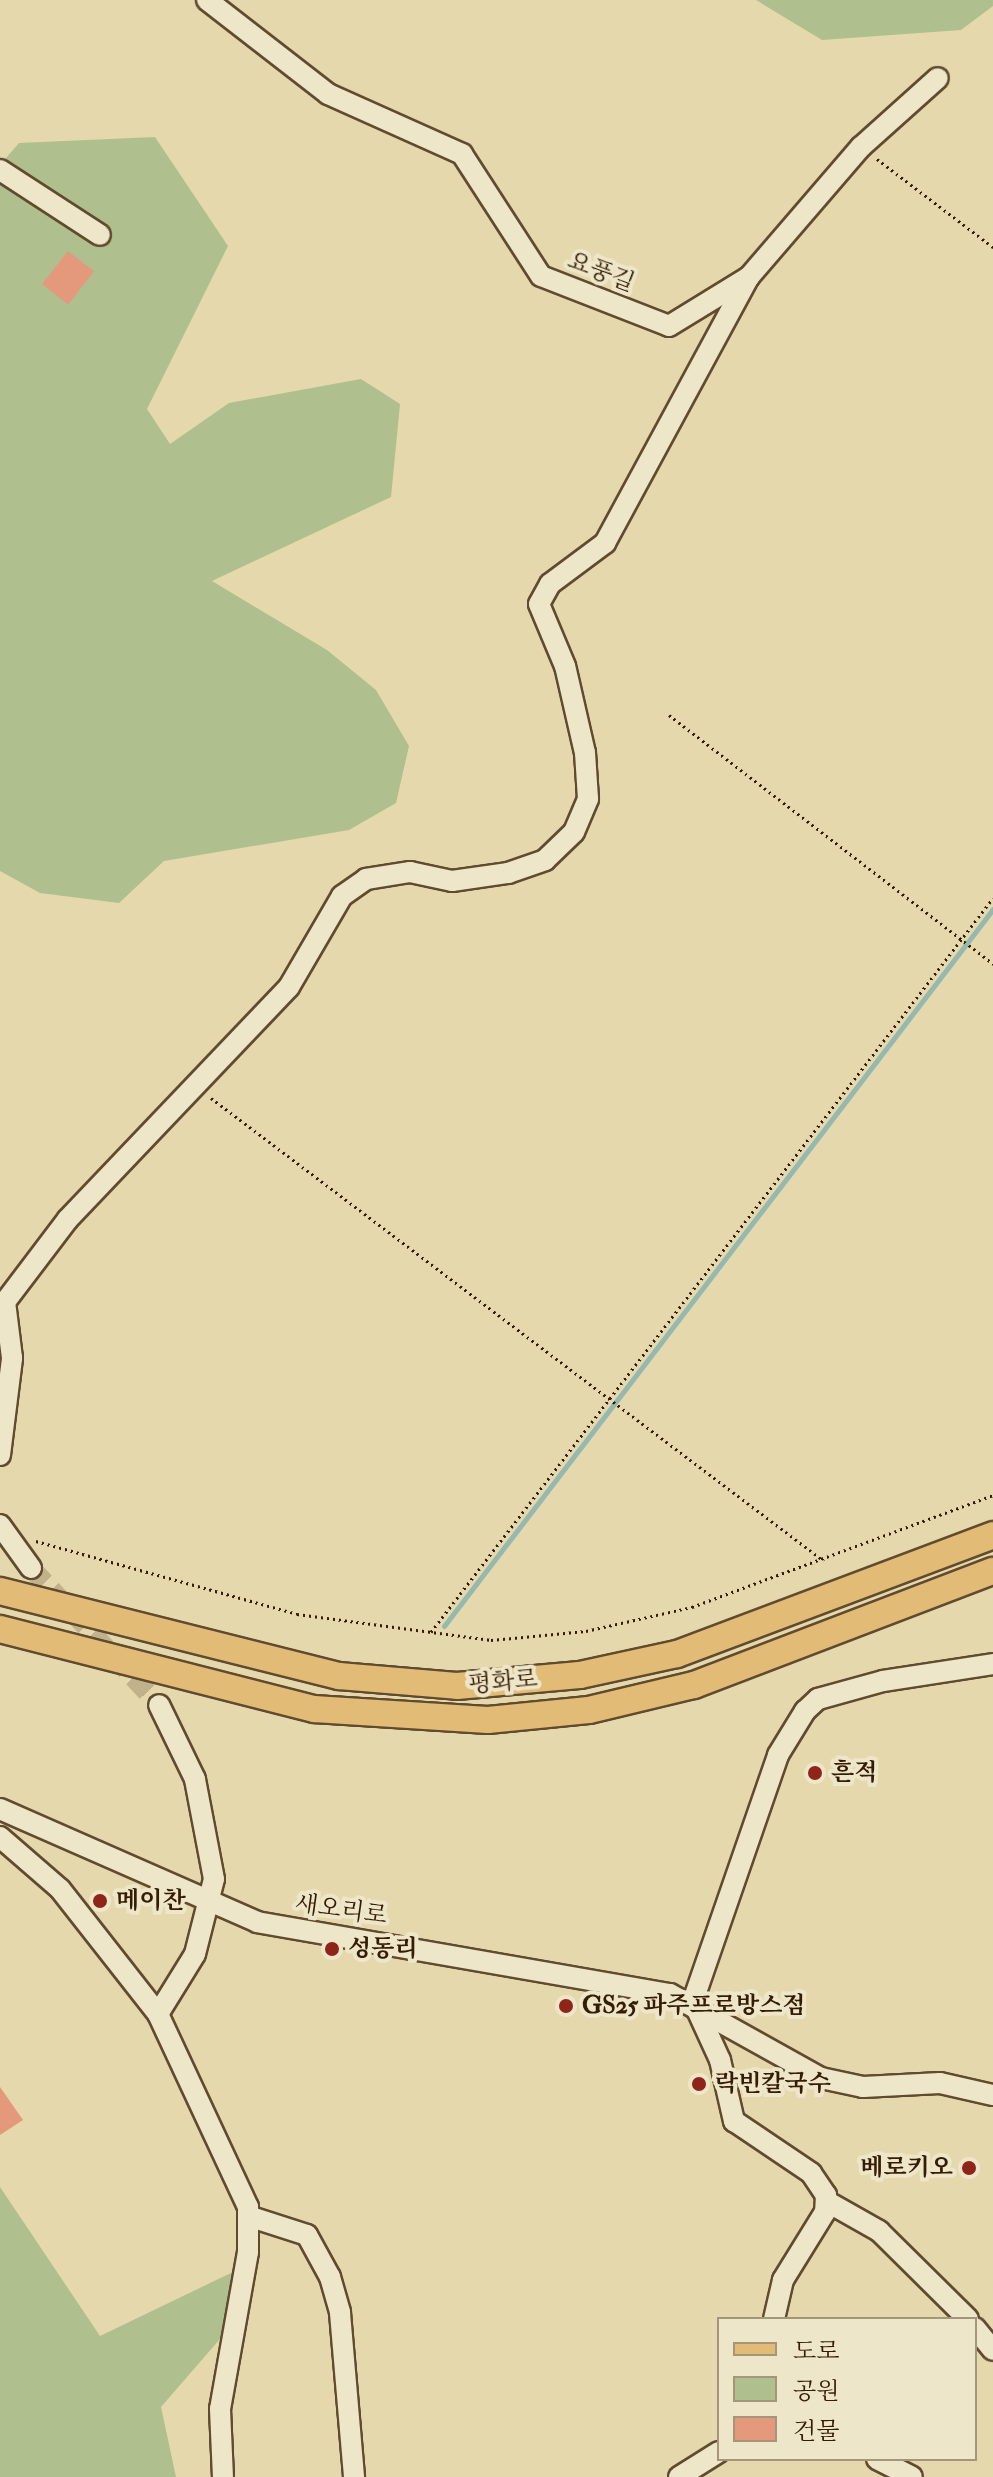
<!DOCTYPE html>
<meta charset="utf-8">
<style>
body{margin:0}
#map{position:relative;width:993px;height:2477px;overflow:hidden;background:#e5d8ac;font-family:"IM FELL Double Pica","Noto Serif KR",serif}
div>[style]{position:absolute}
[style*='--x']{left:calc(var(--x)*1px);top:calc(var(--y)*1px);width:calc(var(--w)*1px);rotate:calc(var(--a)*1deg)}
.green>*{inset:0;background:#afc08e}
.stream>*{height:5px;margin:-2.5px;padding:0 2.5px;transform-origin:2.5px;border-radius:2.5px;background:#96b9af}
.building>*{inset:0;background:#e4987c;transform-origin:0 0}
.minor-tunnel>*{height:20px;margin-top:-10px;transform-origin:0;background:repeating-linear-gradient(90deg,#c2b28b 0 20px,transparent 0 30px)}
.path>*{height:3px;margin-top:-1.5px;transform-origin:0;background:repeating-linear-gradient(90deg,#351c05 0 2px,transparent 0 6px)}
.roads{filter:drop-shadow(2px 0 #614b2f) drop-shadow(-2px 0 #614b2f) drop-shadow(0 2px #614b2f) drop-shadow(0 -2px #614b2f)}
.minor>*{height:20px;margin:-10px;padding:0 10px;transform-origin:10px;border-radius:10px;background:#eee6c9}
.major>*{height:26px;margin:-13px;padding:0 13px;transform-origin:13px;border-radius:13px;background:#e2bc76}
.dots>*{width:22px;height:22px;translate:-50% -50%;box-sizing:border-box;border:4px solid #eee6c9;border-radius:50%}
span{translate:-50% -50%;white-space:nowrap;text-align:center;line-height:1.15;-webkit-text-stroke:8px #eee6c9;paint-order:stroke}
.street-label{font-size:24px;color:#351c05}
.poi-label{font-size:24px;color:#351c05;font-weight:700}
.left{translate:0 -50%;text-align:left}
.right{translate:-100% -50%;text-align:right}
.legend{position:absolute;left:717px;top:2317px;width:260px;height:144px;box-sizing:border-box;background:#eee6c9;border:2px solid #a4957b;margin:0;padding:10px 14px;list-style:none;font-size:24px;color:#351c05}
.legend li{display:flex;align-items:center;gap:16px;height:40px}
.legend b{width:40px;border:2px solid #a4957b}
</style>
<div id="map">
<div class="green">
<div style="clip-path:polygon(756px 0,993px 0,993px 6px,961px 30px,822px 40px)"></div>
<div style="clip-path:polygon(155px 137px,228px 246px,147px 409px,170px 444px,229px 403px,361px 379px,400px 404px,391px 497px,212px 581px,327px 650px,376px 690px,409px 746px,396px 803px,349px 830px,164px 861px,119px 903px,40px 893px,0 871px,0 165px,19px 143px)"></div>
<div style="clip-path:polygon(0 2187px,100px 2336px,235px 2271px,246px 2309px,161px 2407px,176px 2477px,0 2477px)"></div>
</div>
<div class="stream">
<div style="--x:444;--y:1626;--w:903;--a:-52.56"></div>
</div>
<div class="building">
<div style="left:68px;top:251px;width:33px;height:42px;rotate:38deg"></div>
<div style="clip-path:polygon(0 2087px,23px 2120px,0 2135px)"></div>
</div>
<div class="minor-tunnel">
<div style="--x:31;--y:1568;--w:187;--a:46.9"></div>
</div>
<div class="path">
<div style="--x:877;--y:159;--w:146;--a:37.2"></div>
<div style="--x:669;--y:715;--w:409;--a:37.5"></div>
<div style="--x:211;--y:1098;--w:768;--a:37.06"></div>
<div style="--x:36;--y:1541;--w:271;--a:15.6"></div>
<div style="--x:297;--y:1614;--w:196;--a:7.6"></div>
<div style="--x:491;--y:1640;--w:95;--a:-5.4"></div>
<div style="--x:586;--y:1631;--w:109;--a:-12.8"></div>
<div style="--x:692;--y:1607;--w:321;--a:-20.4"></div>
<div style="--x:431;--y:1632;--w:924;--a:-52.56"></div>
</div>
<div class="roads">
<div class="minor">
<div style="--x:207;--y:0;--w:153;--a:37.8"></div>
<div style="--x:328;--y:94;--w:147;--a:24.1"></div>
<div style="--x:462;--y:154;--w:145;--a:57.1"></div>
<div style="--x:541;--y:276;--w:137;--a:21.3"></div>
<div style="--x:669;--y:326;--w:94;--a:-31.5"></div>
<div style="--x:749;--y:277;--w:172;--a:-49.3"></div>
<div style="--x:861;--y:147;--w:103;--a:-41.9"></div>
<div style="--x:0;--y:170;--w:119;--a:33"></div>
<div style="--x:0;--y:1455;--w:98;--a:-82.9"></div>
<div style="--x:12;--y:1358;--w:56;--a:-97.1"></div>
<div style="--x:5;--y:1302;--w:104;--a:-52.8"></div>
<div style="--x:68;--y:1219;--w:320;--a:-46.4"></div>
<div style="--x:289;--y:987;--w:105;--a:-59.8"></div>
<div style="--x:342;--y:896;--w:29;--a:-35"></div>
<div style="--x:366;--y:879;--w:45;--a:-9"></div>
<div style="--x:410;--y:872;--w:43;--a:12.1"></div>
<div style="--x:452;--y:881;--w:57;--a:-8.1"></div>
<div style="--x:508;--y:873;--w:39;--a:-19"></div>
<div style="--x:545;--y:860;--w:40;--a:-44"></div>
<div style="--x:574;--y:832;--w:36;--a:-67"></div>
<div style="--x:588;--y:799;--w:46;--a:-93.7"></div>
<div style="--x:585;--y:753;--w:89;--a:-102.9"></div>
<div style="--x:565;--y:666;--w:67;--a:-112.8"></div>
<div style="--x:539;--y:604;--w:23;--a:-61"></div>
<div style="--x:550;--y:584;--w:69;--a:-36.7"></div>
<div style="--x:605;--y:543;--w:302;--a:-61.6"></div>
<div style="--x:0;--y:1525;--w:53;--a:54.2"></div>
<div style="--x:0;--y:1809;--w:281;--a:23.7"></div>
<div style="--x:257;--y:1922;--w:419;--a:9.9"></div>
<div style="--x:670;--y:1994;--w:173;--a:29.1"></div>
<div style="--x:821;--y:2078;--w:43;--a:12.1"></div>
<div style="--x:863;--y:2087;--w:77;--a:-3"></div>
<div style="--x:940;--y:2083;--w:54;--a:12.8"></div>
<div style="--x:0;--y:1837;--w:79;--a:40.9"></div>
<div style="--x:60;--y:1889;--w:159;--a:51.9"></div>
<div style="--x:158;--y:2014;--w:213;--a:65"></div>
<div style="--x:248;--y:2207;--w:45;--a:90"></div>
<div style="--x:248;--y:2252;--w:159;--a:100.1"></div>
<div style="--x:220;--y:2409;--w:68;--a:87.5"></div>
<div style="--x:693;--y:2001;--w:260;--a:-70.9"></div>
<div style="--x:778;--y:1755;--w:52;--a:-58.5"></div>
<div style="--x:805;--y:1711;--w:18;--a:-43"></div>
<div style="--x:818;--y:1699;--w:67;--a:-15.5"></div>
<div style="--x:883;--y:1681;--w:111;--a:-8.8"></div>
<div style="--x:693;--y:2001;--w:65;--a:65.4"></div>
<div style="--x:720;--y:2060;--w:63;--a:77.1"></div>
<div style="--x:734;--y:2121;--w:93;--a:34"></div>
<div style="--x:811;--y:2173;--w:27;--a:56"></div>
<div style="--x:826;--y:2195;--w:17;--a:93"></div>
<div style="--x:825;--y:2212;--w:80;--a:121.7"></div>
<div style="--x:783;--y:2280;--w:40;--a:103"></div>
<div style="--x:158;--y:2014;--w:70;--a:-58.3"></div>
<div style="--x:195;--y:1954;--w:77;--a:-75.8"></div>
<div style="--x:214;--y:1879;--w:102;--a:-100.8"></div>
<div style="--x:195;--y:1779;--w:82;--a:-115.9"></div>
<div style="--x:826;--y:2201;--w:61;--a:29.5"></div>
<div style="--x:879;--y:2231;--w:125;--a:44.7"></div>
<div style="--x:248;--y:2216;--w:62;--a:17.9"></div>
<div style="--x:307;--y:2235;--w:48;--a:61.3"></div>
<div style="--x:330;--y:2277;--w:37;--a:74"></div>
<div style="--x:340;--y:2313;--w:165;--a:85.1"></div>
<div style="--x:975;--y:2328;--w:28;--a:51"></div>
<div style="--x:877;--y:2459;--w:39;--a:27"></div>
<div style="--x:679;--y:2477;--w:47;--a:-32"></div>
</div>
<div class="major">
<div style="--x:0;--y:1591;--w:349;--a:14.1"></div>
<div style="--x:339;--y:1676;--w:118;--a:4.8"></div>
<div style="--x:457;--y:1686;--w:123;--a:-5.1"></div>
<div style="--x:580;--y:1675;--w:99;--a:-12.2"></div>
<div style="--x:677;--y:1654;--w:338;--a:-20.6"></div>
<div style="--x:0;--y:1629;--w:324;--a:14.3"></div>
<div style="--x:314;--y:1709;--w:174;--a:3.6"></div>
<div style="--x:488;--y:1720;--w:101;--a:-5.7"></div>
<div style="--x:589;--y:1710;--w:108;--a:-13.4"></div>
<div style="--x:694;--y:1685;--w:320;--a:-20.9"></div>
</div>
</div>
<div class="dots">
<div style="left:815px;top:1773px;background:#8f2418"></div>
<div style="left:100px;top:1901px;background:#8f2418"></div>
<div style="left:332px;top:1949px;background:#8f2418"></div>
<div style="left:566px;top:2006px;background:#8f2418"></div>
<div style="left:699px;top:2084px;background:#8f2418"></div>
<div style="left:969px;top:2168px;background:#8f2418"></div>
</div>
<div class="street-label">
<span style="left:601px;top:272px;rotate:21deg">요풍길</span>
<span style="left:503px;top:1682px;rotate:-5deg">평화로</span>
<span style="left:341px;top:1910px;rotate:8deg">새오리로</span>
</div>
<div class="poi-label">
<span class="left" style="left:831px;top:1773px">흔적</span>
<span class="left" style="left:116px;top:1901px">메이찬</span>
<span class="left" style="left:348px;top:1949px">성동리</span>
<span class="left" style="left:582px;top:2006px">GS25 파주프로방스점</span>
<span class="left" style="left:715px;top:2084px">락빈칼국수</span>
<span class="right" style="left:953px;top:2168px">베로키오</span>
</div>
<ul class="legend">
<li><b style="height:10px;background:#e2bc76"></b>도로</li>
<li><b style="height:22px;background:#afc08e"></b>공원</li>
<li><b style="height:22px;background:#e4987c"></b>건물</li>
</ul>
</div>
